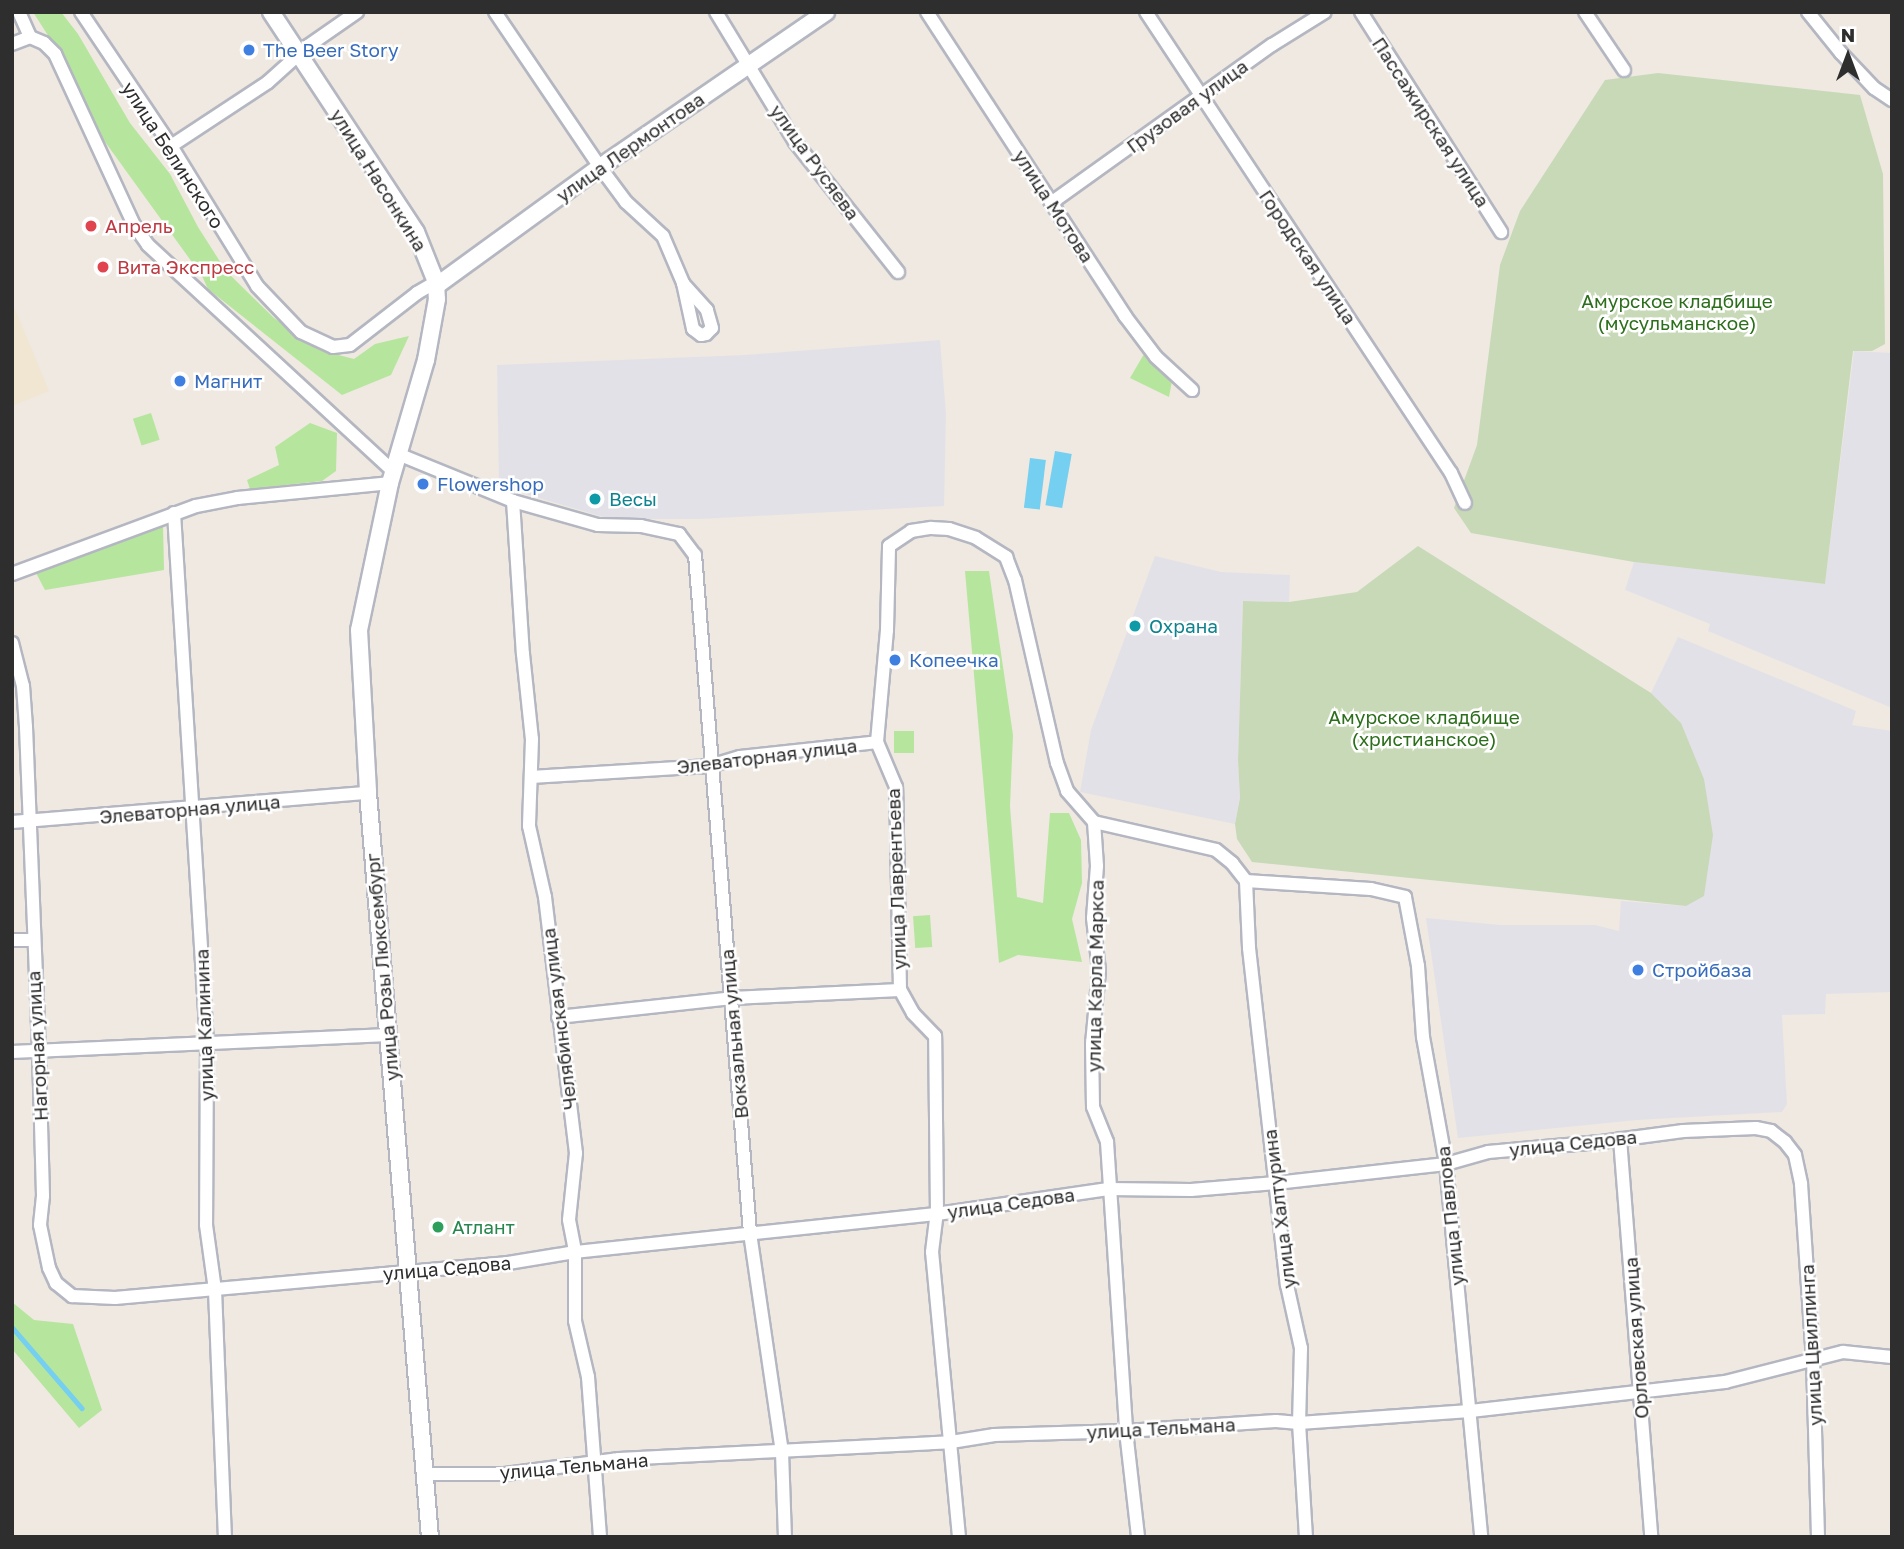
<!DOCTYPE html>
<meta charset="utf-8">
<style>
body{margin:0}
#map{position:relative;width:1904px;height:1549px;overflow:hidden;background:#efe9e1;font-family:"Golos Text",sans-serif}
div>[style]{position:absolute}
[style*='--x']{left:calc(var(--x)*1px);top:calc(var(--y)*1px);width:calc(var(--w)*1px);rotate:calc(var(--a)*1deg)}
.industrial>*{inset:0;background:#e3e1e8}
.education>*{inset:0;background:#f0e6d1}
.green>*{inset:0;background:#b6e59e;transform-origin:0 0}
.cemetery>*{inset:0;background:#c8d9b8}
.water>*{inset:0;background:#75cff0;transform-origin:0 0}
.stream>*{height:4.5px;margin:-2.25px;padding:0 2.25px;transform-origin:2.25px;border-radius:2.25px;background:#75cff0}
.roads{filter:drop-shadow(2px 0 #b4b7c1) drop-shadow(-2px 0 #b4b7c1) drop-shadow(0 2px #b4b7c1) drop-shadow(0 -2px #b4b7c1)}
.minor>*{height:12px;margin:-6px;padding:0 6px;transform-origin:6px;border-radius:6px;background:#fff}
.tertiary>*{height:16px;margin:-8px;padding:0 8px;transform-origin:8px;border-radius:8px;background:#fff}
.dots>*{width:19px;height:19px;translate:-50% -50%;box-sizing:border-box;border:4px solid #fff;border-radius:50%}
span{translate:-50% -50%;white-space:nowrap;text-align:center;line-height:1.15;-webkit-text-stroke:5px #fff;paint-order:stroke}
.shop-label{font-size:19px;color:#366cbe}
.left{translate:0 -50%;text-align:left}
.street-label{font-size:19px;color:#2e2e2e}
.health-label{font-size:19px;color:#be3a42}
.park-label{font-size:19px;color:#2c6e1b}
.culture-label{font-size:19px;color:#0d838f}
.leisure-label{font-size:19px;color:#27864d}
.frame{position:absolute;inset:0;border:14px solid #2e2e2e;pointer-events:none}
.north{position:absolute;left:1813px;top:21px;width:70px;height:70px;-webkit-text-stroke:5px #fff;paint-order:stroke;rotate:0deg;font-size:19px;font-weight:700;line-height:28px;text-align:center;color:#2e2e2e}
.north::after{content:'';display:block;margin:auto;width:24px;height:32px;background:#2e2e2e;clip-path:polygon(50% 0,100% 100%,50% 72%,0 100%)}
</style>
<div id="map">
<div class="industrial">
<div style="clip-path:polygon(940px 340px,946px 414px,944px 506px,700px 519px,610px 519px,499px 486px,497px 365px,745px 355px)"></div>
<div style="clip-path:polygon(1854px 351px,1892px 353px,1892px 708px,1708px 631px,1710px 624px,1625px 590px,1634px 562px,1825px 584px)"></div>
<div style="clip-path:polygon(1155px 556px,1221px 572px,1290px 575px,1289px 602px,1243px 601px,1238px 760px,1240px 798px,1235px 824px,1080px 792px,1091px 730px)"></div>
<div style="clip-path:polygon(1678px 637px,1856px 711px,1852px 725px,1892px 731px,1892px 992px,1826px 994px,1825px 1014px,1782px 1015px,1787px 1104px,1782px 1112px,1637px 1120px,1458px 1138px,1426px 918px,1500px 925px,1595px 925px,1619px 931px,1621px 901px,1686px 906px,1681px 723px,1651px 693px)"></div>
</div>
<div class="education">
<div style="clip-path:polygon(12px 302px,49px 391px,12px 406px)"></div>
</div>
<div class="green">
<div style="clip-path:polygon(33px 12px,61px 12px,78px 34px,130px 123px,170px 174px,198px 227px,226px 271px,274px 318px,323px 351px,354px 359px,375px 344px,409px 336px,391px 375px,342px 395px,208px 289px,202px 276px,90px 121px,56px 48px)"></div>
<div style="clip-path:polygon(1144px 354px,1172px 381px,1169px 397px,1130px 378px)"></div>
<div style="left:151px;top:413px;width:28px;height:19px;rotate:72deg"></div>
<div style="clip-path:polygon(310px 423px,337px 433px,336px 471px,322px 481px,250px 489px,247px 480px,279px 465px,275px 447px)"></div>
<div style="clip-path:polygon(163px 525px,164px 570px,45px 590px,35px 571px)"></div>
<div style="clip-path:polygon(965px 571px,989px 571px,1013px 735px,1010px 806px,1017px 897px,1043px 903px,1050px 813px,1069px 813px,1081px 840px,1082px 883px,1072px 919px,1082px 962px,1018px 955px,999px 963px)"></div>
<div style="left:894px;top:731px;width:20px;height:22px"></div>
<div style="left:930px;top:915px;width:32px;height:17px;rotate:86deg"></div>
<div style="clip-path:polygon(12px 1302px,34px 1320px,73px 1324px,102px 1410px,79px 1428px,12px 1349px)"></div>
</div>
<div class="cemetery">
<div style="clip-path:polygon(1658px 73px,1860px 95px,1883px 174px,1885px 344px,1872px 351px,1853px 351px,1825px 584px,1634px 562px,1471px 533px,1454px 508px,1477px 445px,1500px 265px,1520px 211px,1605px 80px)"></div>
<div style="clip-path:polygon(1418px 546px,1651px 693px,1681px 723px,1704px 779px,1713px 835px,1704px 896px,1686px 906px,1252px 862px,1237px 839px,1235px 824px,1240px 798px,1238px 760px,1243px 601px,1289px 602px,1357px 592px)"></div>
</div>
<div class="water">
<div style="left:1055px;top:451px;width:17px;height:55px;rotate:10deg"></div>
<div style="left:1030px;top:458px;width:16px;height:50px;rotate:7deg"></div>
</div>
<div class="stream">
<div style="--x:12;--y:1327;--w:107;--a:49.2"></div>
</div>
<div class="roads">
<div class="minor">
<div style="--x:19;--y:12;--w:27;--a:66"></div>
<div style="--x:81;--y:12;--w:161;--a:56.1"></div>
<div style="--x:171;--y:146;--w:164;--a:58.4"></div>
<div style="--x:257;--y:286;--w:64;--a:46.3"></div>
<div style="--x:301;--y:332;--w:35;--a:25"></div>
<div style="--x:333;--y:347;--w:17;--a:-7"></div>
<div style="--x:350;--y:345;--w:85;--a:-37.8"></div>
<div style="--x:417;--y:293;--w:22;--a:-30"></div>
<div style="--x:495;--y:12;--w:187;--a:55.9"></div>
<div style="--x:600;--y:167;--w:44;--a:53.4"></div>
<div style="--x:626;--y:202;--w:50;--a:42.6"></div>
<div style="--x:663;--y:236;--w:51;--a:66.9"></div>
<div style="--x:683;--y:283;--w:47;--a:77.7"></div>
<div style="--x:693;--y:329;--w:10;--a:37"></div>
<div style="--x:701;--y:335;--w:5;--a:-11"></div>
<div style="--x:706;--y:334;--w:8;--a:-45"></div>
<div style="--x:712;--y:328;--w:19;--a:-106"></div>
<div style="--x:707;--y:310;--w:36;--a:-132"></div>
<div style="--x:716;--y:12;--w:152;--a:58.7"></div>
<div style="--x:795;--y:142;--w:166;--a:51.6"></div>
<div style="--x:927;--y:12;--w:363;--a:56.9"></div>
<div style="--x:1125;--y:316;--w:51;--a:52.9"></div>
<div style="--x:1156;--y:357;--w:49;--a:42.5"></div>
<div style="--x:1146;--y:12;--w:553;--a:56.51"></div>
<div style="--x:1451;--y:473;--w:33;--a:65"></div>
<div style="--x:1361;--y:12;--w:261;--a:57.5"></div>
<div style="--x:1585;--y:12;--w:70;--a:56.1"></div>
<div style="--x:1808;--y:12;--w:53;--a:51.2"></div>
<div style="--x:1841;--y:53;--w:48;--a:46.7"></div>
<div style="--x:1874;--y:88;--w:22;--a:34"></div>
<div style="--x:12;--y:44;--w:19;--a:-21"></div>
<div style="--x:30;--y:37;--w:15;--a:23"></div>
<div style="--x:44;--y:43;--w:16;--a:45"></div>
<div style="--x:55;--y:54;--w:188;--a:65.2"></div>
<div style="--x:134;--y:225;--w:24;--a:55"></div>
<div style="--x:148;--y:245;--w:333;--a:42.7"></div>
<div style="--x:171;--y:146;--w:116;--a:-33.4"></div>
<div style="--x:268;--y:82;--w:54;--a:-42"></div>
<div style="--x:308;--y:46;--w:60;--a:-34.8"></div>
<div style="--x:1051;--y:203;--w:272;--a:-35.6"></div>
<div style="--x:1272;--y:45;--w:62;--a:-31.9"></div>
<div style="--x:398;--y:454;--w:124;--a:22.2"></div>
<div style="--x:513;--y:501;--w:88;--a:15.8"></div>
<div style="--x:598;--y:525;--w:43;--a:1.3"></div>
<div style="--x:641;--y:526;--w:39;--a:12"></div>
<div style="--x:679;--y:534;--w:26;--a:53"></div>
<div style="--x:695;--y:555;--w:680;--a:85.36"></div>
<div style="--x:750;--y:1233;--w:221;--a:81.7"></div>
<div style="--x:782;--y:1452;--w:85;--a:88"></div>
<div style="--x:513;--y:501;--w:153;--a:86.3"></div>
<div style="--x:523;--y:654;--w:85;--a:84"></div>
<div style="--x:532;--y:739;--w:87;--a:92"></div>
<div style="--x:529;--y:826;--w:73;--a:77.3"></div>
<div style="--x:545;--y:897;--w:258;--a:83.1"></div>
<div style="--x:576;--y:1153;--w:67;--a:96"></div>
<div style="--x:569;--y:1220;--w:33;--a:79"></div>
<div style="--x:575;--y:1252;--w:69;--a:90"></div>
<div style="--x:575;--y:1321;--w:57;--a:76.9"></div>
<div style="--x:588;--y:1377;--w:160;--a:85.7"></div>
<div style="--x:174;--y:513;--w:532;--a:86.44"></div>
<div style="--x:207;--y:1044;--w:181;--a:90.3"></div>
<div style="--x:206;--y:1225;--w:66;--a:82.1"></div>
<div style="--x:215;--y:1290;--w:247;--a:87.7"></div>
<div style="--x:12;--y:574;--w:196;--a:-20.3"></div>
<div style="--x:196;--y:506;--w:43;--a:-10.8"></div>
<div style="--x:238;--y:498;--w:153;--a:-5.6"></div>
<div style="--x:12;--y:643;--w:44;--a:75.7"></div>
<div style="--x:23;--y:686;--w:41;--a:85.8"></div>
<div style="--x:26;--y:727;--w:325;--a:87.7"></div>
<div style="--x:39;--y:1052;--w:144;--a:88.4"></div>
<div style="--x:43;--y:1196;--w:29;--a:96"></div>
<div style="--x:40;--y:1225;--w:44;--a:78.2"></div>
<div style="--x:49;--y:1268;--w:17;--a:65"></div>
<div style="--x:56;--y:1283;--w:21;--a:39"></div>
<div style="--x:72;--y:1296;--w:43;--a:2.7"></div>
<div style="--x:115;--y:1298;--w:395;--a:-5.1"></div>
<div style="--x:508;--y:1263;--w:68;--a:-9.3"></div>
<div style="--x:575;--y:1252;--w:364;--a:-6"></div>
<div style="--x:937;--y:1214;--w:173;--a:-8.3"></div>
<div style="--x:1108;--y:1189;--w:83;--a:0.7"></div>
<div style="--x:1191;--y:1190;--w:85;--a:-4.7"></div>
<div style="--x:1276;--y:1183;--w:171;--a:-6.4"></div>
<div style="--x:1446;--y:1164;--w:44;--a:-15.9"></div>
<div style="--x:1488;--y:1152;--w:113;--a:-5.1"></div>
<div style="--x:1601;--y:1142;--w:83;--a:-7.6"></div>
<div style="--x:1683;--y:1131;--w:73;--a:-2.4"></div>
<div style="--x:1756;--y:1128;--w:15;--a:11"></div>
<div style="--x:1771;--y:1131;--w:18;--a:38"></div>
<div style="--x:1785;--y:1142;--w:16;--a:52"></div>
<div style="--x:1795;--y:1155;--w:30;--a:78"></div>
<div style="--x:1801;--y:1184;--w:174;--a:86.1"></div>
<div style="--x:1813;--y:1358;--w:179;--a:88.4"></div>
<div style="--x:531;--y:777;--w:179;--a:-3.5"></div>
<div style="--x:710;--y:766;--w:31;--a:-17"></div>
<div style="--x:740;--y:757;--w:138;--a:-6.2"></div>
<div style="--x:12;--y:822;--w:357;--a:-4.7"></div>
<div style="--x:1094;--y:822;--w:125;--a:12.9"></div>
<div style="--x:1216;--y:850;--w:21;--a:39"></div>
<div style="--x:1232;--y:863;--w:23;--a:52"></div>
<div style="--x:1246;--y:881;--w:125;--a:3.7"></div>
<div style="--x:1371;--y:889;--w:35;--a:13"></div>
<div style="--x:1405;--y:897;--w:70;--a:79.3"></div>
<div style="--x:1418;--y:966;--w:71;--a:86"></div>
<div style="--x:1423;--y:1037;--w:129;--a:79.7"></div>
<div style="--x:1446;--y:1164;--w:375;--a:84.6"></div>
<div style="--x:1246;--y:881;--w:67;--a:87.4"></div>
<div style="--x:1249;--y:948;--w:339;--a:83.6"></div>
<div style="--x:1287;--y:1285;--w:65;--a:77.5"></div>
<div style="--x:1301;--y:1348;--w:75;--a:91.5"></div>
<div style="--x:1299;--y:1423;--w:114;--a:86.5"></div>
<div style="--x:12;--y:940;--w:20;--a:0"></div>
<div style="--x:558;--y:1017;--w:175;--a:-6.2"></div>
<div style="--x:732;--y:998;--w:168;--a:-2.7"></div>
<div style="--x:12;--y:1052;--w:376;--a:-2.6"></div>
<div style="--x:1620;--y:1139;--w:399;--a:85.5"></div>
<div style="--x:425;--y:1474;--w:80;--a:0"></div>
<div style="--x:505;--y:1474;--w:115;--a:-7.5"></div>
<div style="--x:619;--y:1459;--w:332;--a:-2.9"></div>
<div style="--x:951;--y:1442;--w:44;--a:-9.2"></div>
<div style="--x:994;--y:1435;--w:132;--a:-1.7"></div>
<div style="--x:1126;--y:1431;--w:150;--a:-3.8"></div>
<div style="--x:1276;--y:1421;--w:23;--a:5"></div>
<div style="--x:1299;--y:1423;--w:171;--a:-4"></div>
<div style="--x:1470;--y:1411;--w:257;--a:-6.5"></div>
<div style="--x:1725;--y:1382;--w:122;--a:-14.3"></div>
<div style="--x:1843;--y:1352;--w:49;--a:5.8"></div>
<div style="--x:959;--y:1537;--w:286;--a:-95.4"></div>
<div style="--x:932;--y:1252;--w:38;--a:-83"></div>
<div style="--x:937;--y:1214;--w:178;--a:-90.6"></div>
<div style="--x:935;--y:1036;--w:32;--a:-134"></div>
<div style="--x:913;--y:1013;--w:26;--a:-119"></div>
<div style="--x:900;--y:990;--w:203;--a:-91.1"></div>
<div style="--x:896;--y:787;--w:49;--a:-112.9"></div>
<div style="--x:877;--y:742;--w:112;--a:-84.9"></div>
<div style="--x:887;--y:630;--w:84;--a:-88.6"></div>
<div style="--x:889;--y:546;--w:27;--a:-34"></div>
<div style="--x:911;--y:531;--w:20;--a:-9"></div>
<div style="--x:931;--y:528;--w:18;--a:3"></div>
<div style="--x:949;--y:529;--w:28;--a:18"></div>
<div style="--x:976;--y:538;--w:36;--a:32"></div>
<div style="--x:1006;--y:557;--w:25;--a:69"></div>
<div style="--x:1015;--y:580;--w:188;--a:77.1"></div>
<div style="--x:1057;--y:763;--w:30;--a:70"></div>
<div style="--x:1067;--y:791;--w:41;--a:48.9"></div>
<div style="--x:1094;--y:822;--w:44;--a:86.1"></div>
<div style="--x:1097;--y:866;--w:52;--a:94.4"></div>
<div style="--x:1093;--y:918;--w:53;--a:83.5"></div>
<div style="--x:1099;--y:971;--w:73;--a:95.5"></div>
<div style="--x:1092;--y:1044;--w:63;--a:89.1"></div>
<div style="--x:1093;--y:1107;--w:38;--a:68"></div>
<div style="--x:1107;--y:1142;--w:290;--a:86.2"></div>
<div style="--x:1126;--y:1431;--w:107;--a:83.5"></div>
</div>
<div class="tertiary">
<div style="--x:271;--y:12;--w:263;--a:56.6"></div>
<div style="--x:416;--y:232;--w:54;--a:68.2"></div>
<div style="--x:436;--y:282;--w:17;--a:87"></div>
<div style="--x:437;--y:299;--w:62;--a:100.2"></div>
<div style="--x:426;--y:360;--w:128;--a:106.3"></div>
<div style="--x:390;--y:483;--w:150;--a:101.9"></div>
<div style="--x:359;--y:630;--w:163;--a:86.8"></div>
<div style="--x:368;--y:793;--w:747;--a:85.24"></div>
<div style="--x:436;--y:286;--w:203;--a:-36"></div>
<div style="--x:600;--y:167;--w:274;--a:-34.4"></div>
</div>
</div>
<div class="dots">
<div style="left:249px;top:50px;background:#3f7fe0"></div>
<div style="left:91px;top:226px;background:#e0444e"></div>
<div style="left:103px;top:267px;background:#e0444e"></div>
<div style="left:180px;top:381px;background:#3f7fe0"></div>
<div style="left:423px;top:484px;background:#3f7fe0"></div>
<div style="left:595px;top:499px;background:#0f9aa8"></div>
<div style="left:1135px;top:626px;background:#0f9aa8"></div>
<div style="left:895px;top:660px;background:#3f7fe0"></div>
<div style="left:1638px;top:970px;background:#3f7fe0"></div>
<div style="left:438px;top:1227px;background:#2e9e5b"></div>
</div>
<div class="shop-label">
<span class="left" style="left:263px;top:50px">The Beer Story</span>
<span class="left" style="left:194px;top:381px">Магнит</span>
<span class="left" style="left:437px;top:484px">Flowershop</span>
<span class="left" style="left:909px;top:660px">Копеечка</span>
<span class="left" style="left:1652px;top:970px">Стройбаза</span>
</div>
<div class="street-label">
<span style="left:1187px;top:106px;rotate:-36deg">Грузовая улица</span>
<span style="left:1431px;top:122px;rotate:57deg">Пассажирская улица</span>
<span style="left:630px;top:147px;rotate:-35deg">улица Лермонтова</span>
<span style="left:173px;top:155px;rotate:57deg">улица Белинского</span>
<span style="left:815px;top:162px;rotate:54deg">улица Русяева</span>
<span style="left:379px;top:180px;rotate:58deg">улица Насонкина</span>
<span style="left:1054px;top:206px;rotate:57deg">улица Мотова</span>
<span style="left:1308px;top:257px;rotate:56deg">Городская улица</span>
<span style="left:767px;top:756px;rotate:-7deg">Элеваторная улица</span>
<span style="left:190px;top:809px;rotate:-5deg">Элеваторная улица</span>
<span style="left:896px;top:879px;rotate:-92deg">улица Лаврентьева</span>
<span style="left:382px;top:967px;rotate:-95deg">улица Розы Люксембург</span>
<span style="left:1095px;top:976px;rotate:-89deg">улица Карла Маркса</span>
<span style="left:559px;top:1019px;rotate:-97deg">Челябинская улица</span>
<span style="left:204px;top:1025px;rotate:-92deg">улица Калинина</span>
<span style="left:734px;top:1034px;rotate:-95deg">Вокзальная улица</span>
<span style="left:37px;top:1046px;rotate:-93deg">Нагорная улица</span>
<span style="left:1573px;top:1143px;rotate:-6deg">улица Седова</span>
<span style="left:1011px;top:1203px;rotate:-8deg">улица Седова</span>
<span style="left:1279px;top:1209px;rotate:-97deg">улица Халтурина</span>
<span style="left:1450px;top:1216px;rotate:-96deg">улица Павлова</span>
<span style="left:447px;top:1268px;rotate:-5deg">улица Седова</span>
<span style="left:1636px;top:1338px;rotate:-94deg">Орловская улица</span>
<span style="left:1811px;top:1345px;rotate:-93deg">улица Цвиллинга</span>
<span style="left:1161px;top:1428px;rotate:-3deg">улица Тельмана</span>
<span style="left:574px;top:1466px;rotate:-5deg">улица Тельмана</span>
</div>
<div class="health-label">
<span class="left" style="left:105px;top:226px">Апрель</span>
<span class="left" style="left:117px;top:267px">Вита Экспресс</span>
</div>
<div class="park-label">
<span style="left:1677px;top:312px">Амурское кладбище<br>(мусульманское)</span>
<span style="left:1424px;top:728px">Амурское кладбище<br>(христианское)</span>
</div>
<div class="culture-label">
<span class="left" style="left:609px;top:499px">Весы</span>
<span class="left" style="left:1149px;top:626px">Охрана</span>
</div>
<div class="leisure-label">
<span class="left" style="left:452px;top:1227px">Атлант</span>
</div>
<div class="frame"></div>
<div class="north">N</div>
</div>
